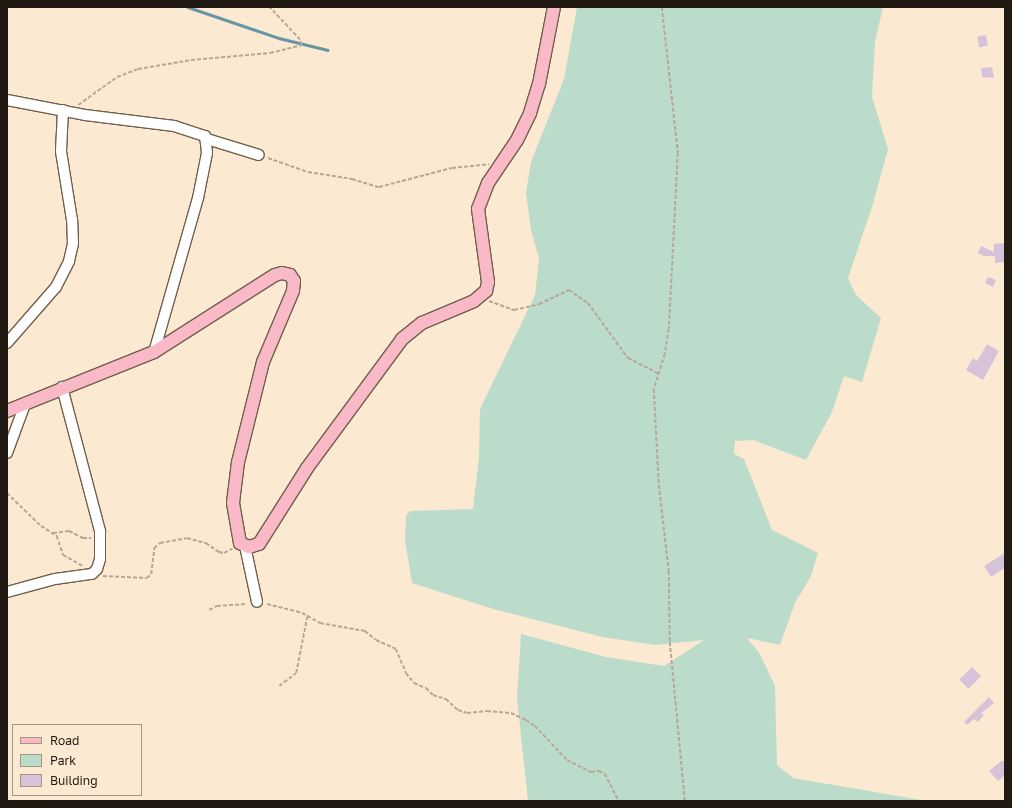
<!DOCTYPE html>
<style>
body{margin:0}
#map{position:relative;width:1012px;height:808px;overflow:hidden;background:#fce9d2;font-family:"Golos Text",sans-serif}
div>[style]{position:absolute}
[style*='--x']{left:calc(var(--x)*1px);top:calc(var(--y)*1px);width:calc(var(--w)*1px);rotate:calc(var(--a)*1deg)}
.green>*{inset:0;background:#bbdccb}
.stream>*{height:2.5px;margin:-1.25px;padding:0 1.25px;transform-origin:1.25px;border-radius:1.25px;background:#6696a3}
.building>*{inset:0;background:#d7c3d9;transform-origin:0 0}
.path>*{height:1.5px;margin-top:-0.75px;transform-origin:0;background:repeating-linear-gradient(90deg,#b7a896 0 4px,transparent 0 6px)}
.roads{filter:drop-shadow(1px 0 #705f4c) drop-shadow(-1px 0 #705f4c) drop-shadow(0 1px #705f4c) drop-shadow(0 -1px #705f4c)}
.minor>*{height:10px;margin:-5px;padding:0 5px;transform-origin:5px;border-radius:5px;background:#fff}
.major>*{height:12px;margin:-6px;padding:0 6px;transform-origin:6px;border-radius:6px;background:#fab9c7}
span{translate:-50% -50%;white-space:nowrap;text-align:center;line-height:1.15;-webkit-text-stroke:3px #fce9d2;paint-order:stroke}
.frame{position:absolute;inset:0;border:8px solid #201a12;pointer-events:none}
.legend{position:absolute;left:12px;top:724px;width:130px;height:72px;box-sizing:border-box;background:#fce9d2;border:1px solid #a49685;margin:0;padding:5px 7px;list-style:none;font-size:12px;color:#201a12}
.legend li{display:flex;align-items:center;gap:8px;height:20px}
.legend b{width:20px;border:1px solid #a49685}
</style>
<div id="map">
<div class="green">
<div style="clip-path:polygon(577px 7px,883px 7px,875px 42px,872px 97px,888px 149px,873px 204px,848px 278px,856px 295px,881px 318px,862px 382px,844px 376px,832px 412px,806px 460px,753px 440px,735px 441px,734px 454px,744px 459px,772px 530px,818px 553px,811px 576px,795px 603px,780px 645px,747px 638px,760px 654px,775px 686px,777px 765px,793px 778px,927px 801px,528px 801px,517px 699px,521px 634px,606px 657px,664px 666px,704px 640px,655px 645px,602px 637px,493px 609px,412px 583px,405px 540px,406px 516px,410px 511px,473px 509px,479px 456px,480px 409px,535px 295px,539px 259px,531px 230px,526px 193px,531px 162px,564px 79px)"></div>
</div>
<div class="stream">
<div style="--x:188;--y:7;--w:96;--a:18.8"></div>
<div style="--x:279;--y:38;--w:50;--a:13.8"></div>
</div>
<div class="building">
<div style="left:986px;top:35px;width:11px;height:9px;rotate:80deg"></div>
<div style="clip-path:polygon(992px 67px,994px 78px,982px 77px,981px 68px)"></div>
<div style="clip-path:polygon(1004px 243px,1005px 262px,995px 263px,995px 256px,984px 256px,978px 253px,981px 246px,994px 252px,994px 244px)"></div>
<div style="clip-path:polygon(988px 277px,996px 280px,993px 287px,985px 283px)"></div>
<div style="clip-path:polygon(987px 344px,999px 351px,983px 380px,966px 370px,973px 358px,977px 361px)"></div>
<div style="clip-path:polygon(1005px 553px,1005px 568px,991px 577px,984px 566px)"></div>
<div style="left:972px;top:667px;width:13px;height:18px;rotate:45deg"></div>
<div style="clip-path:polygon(989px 697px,994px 703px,981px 713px,984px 715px,978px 722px,974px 719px,967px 725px,964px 722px)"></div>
<div style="clip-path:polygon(1001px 761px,1005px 761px,1005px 775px,998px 781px,989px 771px)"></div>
</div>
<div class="path">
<div style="--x:662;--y:7;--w:147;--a:83.7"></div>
<div style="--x:678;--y:153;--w:176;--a:92.9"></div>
<div style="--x:669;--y:329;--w:25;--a:99"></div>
<div style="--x:665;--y:354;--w:37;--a:107"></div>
<div style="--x:654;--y:389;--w:96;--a:87"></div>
<div style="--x:659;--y:485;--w:87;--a:83.4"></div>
<div style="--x:669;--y:571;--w:71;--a:89.2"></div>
<div style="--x:670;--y:642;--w:160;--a:84.6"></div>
<div style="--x:78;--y:105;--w:48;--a:-35.7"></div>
<div style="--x:117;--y:77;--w:22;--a:-21"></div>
<div style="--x:138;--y:69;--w:54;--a:-9.6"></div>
<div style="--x:191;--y:60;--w:79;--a:-5.1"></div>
<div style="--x:270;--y:53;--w:32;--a:-14"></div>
<div style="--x:301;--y:45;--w:5;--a:-101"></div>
<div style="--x:300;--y:40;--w:45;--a:-133.2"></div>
<div style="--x:268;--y:158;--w:42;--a:19.3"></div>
<div style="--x:308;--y:172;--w:45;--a:9"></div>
<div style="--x:352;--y:179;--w:28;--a:17"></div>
<div style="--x:379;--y:187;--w:75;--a:-14.6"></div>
<div style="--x:452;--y:168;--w:37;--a:-6"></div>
<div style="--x:489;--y:301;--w:27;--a:20"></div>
<div style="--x:514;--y:310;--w:26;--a:-13"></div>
<div style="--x:539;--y:304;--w:33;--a:-25"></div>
<div style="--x:569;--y:290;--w:23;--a:34"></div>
<div style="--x:588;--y:303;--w:68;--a:54"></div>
<div style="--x:628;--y:358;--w:35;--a:27"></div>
<div style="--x:7;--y:493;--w:47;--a:44.1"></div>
<div style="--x:41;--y:526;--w:19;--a:32"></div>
<div style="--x:57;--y:536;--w:20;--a:72"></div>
<div style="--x:63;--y:555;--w:23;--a:29"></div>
<div style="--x:53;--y:533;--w:16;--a:-7"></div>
<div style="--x:69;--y:531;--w:16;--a:27"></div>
<div style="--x:83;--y:538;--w:8;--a:0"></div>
<div style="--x:103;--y:576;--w:44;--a:2.6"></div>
<div style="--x:147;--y:578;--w:6;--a:-45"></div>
<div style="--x:151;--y:574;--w:26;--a:-83"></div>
<div style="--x:154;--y:548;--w:8;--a:-40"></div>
<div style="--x:160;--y:543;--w:27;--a:-10"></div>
<div style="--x:187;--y:538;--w:20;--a:15"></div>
<div style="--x:206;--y:543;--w:16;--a:35"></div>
<div style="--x:219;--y:552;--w:5;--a:11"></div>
<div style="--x:224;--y:553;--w:9;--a:-27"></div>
<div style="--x:267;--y:604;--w:36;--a:14"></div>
<div style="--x:302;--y:613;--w:21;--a:29"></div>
<div style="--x:320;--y:623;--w:46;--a:10.1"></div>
<div style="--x:365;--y:631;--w:14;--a:39"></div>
<div style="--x:376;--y:640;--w:22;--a:24"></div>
<div style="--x:396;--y:649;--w:26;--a:67"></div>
<div style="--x:406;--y:673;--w:13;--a:51"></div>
<div style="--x:414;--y:683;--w:13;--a:23"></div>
<div style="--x:426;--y:688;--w:10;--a:45"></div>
<div style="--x:433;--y:695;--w:14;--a:17"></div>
<div style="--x:446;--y:699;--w:16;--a:43"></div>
<div style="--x:458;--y:710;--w:9;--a:18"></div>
<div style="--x:467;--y:713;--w:20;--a:-6"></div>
<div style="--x:487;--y:711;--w:24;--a:5"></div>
<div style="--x:511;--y:713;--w:17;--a:25"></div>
<div style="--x:526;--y:720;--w:11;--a:34"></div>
<div style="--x:535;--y:726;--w:47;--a:46.7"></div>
<div style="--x:567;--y:760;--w:27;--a:27"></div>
<div style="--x:591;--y:772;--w:8;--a:-7"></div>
<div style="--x:599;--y:771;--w:7;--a:27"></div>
<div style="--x:605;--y:774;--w:30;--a:63"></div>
<div style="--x:209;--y:610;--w:9;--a:-27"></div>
<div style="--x:217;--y:606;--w:30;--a:-4"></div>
<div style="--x:279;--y:686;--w:21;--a:-37"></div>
<div style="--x:296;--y:673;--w:57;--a:-78.9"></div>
</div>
<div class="roads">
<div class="minor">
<div style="--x:7;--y:100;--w:79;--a:10.9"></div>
<div style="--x:85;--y:115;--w:90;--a:7"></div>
<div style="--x:174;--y:126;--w:33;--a:18"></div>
<div style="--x:205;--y:136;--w:17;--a:83"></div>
<div style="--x:207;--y:153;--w:46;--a:101.3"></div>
<div style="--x:198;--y:198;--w:160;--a:105.9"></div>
<div style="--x:207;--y:139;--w:54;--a:17.1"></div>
<div style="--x:7;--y:343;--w:74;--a:-48.8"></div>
<div style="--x:56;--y:287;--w:29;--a:-63"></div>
<div style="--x:69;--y:261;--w:17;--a:-77"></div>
<div style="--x:73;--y:244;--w:24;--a:-92"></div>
<div style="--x:72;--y:220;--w:70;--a:-99.1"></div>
<div style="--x:61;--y:151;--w:41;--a:-87.2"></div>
<div style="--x:7;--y:453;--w:52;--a:-69.8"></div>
<div style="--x:245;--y:546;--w:57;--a:77.9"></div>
<div style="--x:7;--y:592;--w:50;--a:-15.2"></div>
<div style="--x:55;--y:579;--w:37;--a:-8"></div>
<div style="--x:92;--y:574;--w:7;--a:-45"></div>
<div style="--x:97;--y:569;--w:10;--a:-73"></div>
<div style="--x:100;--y:559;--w:28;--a:-90"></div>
<div style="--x:100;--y:531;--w:149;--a:-104.8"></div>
</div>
<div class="major">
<div style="--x:7;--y:411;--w:158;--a:-21.9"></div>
<div style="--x:154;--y:352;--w:143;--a:-32.5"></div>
<div style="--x:275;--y:275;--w:7;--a:-16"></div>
<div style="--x:282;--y:273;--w:8;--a:14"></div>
<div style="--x:290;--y:275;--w:7;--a:56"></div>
<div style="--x:294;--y:281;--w:10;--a:96"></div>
<div style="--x:293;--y:291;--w:77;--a:112.9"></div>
<div style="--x:263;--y:362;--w:103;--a:104"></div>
<div style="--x:238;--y:462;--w:41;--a:97"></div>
<div style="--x:233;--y:503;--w:41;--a:80.1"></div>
<div style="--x:240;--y:543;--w:10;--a:24"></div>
<div style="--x:249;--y:547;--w:10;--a:-17"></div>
<div style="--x:259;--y:544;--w:90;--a:-57.7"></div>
<div style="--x:307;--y:468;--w:160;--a:-53.6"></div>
<div style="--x:402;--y:339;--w:26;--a:-39"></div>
<div style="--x:422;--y:323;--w:56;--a:-22.9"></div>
<div style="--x:474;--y:301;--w:16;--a:-40"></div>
<div style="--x:486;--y:291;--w:9;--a:-77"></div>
<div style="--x:488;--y:282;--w:74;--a:-97.8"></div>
<div style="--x:478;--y:209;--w:28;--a:-69"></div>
<div style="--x:488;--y:183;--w:52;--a:-56"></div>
<div style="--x:517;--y:140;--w:30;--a:-64"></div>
<div style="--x:530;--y:113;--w:30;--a:-73"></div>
<div style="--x:539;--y:84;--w:78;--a:-79"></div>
</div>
</div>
<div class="frame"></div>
<ul class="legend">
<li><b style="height:5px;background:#fab9c7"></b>Road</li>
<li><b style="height:11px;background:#bbdccb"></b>Park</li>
<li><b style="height:11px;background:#d7c3d9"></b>Building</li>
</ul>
</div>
